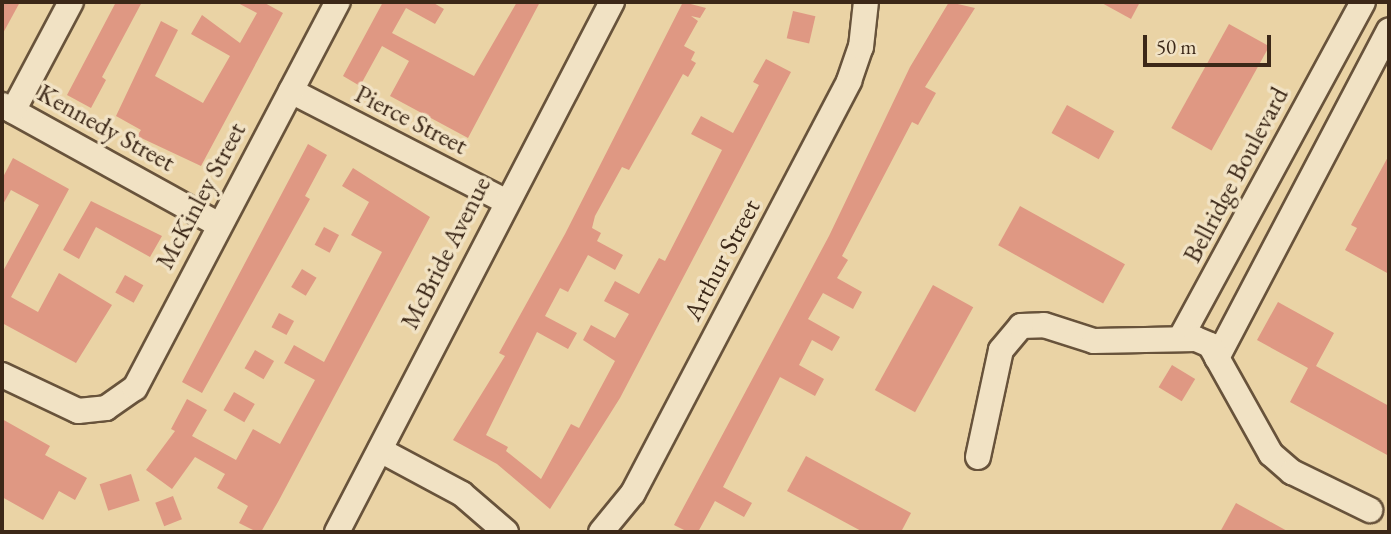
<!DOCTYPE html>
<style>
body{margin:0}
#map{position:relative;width:1391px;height:534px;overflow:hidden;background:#ead3a5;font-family:"EB Garamond",serif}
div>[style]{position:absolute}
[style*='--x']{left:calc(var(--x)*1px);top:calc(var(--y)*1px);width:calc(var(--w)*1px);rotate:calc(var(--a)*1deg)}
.building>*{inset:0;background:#df9883;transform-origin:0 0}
.roads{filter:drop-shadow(2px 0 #68533b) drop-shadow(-2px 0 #68533b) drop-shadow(0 2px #68533b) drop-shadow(0 -2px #68533b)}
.minor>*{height:24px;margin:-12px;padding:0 12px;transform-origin:12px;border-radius:12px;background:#f1e2c4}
span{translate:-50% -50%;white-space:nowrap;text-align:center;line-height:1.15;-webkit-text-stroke:7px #f1e2c4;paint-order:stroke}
.street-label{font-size:26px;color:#3c2818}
.frame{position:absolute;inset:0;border:4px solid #3c2818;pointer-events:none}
.scale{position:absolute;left:1143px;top:35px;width:128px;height:32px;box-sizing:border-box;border:4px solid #3c2818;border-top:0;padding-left:9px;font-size:21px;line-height:24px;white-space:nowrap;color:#3c2818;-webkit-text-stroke:5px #f1e2c4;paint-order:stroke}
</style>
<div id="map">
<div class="building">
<div style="clip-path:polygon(2px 2px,20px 2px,2px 35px)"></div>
<div style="clip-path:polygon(116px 2px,142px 2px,102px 77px,106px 80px,91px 108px,67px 95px)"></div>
<div style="clip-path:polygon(236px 2px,263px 2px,283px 13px,201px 166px,137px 136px,141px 130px,116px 116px,161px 21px,178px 30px,155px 76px,203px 103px,230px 56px,191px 34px,202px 15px,240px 43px,257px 13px)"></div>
<div style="clip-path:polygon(383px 2px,432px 2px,444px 9px,435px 24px,406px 8px,392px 33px,474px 76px,517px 2px,540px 2px,468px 138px,390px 96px,409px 61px,382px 46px,360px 86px,343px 76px)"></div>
<div style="clip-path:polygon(683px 2px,706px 8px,700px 18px,691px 16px,698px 21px,684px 46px,695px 52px,691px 60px,696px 63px,688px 77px,683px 74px,629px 170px,622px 167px,595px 216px,592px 228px,601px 233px,597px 241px,623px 255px,615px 270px,588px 255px,568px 292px,560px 288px,545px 316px,577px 333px,568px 349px,537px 332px,486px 435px,508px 447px,506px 451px,541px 479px,571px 424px,579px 428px,615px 361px,583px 340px,591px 325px,615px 338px,629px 314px,604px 301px,615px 281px,639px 294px,659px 258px,665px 261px,722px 150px,691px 134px,701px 116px,733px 133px,759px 85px,753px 82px,766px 59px,791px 72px,620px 398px,550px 509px,497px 464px,453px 440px,505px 356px,499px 353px,565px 234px)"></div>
<div style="clip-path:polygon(949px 2px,975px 8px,925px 87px,936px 93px,918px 125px,912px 122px,842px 256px,848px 260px,837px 278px,862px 292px,853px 309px,823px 293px,808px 319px,840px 337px,832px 351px,812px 340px,799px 365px,824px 379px,815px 396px,780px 377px,723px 487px,752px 503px,744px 517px,715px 501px,698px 532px,688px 532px,674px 525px,829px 236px,910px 67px)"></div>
<div style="clip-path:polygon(1100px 2px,1140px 2px,1131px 19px)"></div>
<div style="left:793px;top:11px;width:23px;height:28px;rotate:13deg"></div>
<div style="left:1229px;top:24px;width:46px;height:119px;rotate:29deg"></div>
<div style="left:1067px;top:105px;width:54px;height:32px;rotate:29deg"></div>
<div style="clip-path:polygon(308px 144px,327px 155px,305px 196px,310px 199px,202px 393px,182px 382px)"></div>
<div style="clip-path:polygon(1389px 155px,1389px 274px,1345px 250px,1357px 228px,1351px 225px)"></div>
<div style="clip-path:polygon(13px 158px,69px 189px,11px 297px,38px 312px,59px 273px,112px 305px,76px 363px,2px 323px,2px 273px,39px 205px,11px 190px,2px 206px,2px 179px)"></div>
<div style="clip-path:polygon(353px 168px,430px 217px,278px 502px,261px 532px,257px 532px,239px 523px,248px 506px,217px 488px,225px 474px,195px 457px,172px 489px,146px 470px,175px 431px,171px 429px,187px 399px,207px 410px,192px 436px,236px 460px,253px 429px,280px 444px,315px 380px,284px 363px,294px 345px,324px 362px,382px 252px,351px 235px,369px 202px,342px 186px)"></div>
<div style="clip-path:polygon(91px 201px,162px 236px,150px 257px,96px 227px,79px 259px,63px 250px)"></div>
<div style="left:1020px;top:206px;width:120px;height:45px;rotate:29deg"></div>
<div style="left:324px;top:227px;width:17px;height:20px;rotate:28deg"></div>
<div style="left:302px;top:269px;width:17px;height:21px;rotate:31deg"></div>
<div style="left:125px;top:275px;width:21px;height:20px;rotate:29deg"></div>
<div style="left:933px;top:285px;width:46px;height:120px;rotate:29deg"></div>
<div style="clip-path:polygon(1278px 302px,1334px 333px,1316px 366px,1389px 406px,1389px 456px,1290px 402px,1308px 368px,1257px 340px)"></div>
<div style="left:279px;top:313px;width:17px;height:16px;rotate:28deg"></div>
<div style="left:255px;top:350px;width:22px;height:21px;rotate:30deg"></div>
<div style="left:1172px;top:365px;width:27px;height:26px;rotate:31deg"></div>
<div style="left:234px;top:392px;width:24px;height:21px;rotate:30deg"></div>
<div style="clip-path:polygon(2px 419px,50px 446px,45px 455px,87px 478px,75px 500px,59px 491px,43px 520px,2px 497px)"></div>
<div style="clip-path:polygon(806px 456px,911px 513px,901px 532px,863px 532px,787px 491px)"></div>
<div style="left:131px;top:474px;width:28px;height:33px;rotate:72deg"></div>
<div style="left:173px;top:496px;width:25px;height:19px;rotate:69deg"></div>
<div style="clip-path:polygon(1236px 503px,1289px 532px,1220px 532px)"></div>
</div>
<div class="roads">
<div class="minor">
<div style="--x:291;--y:91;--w:241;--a:27.2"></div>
<div style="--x:2;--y:105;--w:247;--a:28.9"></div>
<div style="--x:13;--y:111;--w:123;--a:-62"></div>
<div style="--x:1180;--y:339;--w:383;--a:-61.5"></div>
<div style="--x:1217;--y:358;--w:370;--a:-62.3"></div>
<div style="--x:2;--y:375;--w:84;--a:25.3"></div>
<div style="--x:78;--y:411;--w:28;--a:-6"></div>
<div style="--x:106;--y:408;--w:35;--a:-35"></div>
<div style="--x:135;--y:388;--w:436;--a:-62.3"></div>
<div style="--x:380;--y:450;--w:93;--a:28.2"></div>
<div style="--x:462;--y:494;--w:58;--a:40.8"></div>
<div style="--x:978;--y:457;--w:109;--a:-77.9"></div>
<div style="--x:1001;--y:350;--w:31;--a:-50"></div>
<div style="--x:1021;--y:326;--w:23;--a:-2"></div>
<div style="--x:1044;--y:325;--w:52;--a:17.7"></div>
<div style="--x:1094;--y:341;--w:102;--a:-1.1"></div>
<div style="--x:1196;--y:339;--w:15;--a:23"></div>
<div style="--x:1210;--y:345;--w:125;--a:60.8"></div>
<div style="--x:1271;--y:454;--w:28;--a:41"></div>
<div style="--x:1292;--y:472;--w:87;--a:26"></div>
<div style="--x:337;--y:532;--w:597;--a:-62.58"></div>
<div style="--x:601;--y:532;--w:50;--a:-50.6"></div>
<div style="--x:633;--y:493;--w:465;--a:-62.3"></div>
<div style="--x:849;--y:81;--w:36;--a:-71"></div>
<div style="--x:861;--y:47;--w:45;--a:-83.7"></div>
</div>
</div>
<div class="street-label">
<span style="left:411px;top:120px;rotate:27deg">Pierce Street</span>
<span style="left:106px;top:128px;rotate:29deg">Kennedy Street</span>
<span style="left:1236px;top:175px;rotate:-62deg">Bellridge Boulevard</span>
<span style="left:201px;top:196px;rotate:-62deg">McKinley Street</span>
<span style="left:446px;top:253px;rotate:-63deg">McBride Avenue</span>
<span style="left:722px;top:260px;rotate:-62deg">Arthur Street</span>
</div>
<div class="frame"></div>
<div class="scale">50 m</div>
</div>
